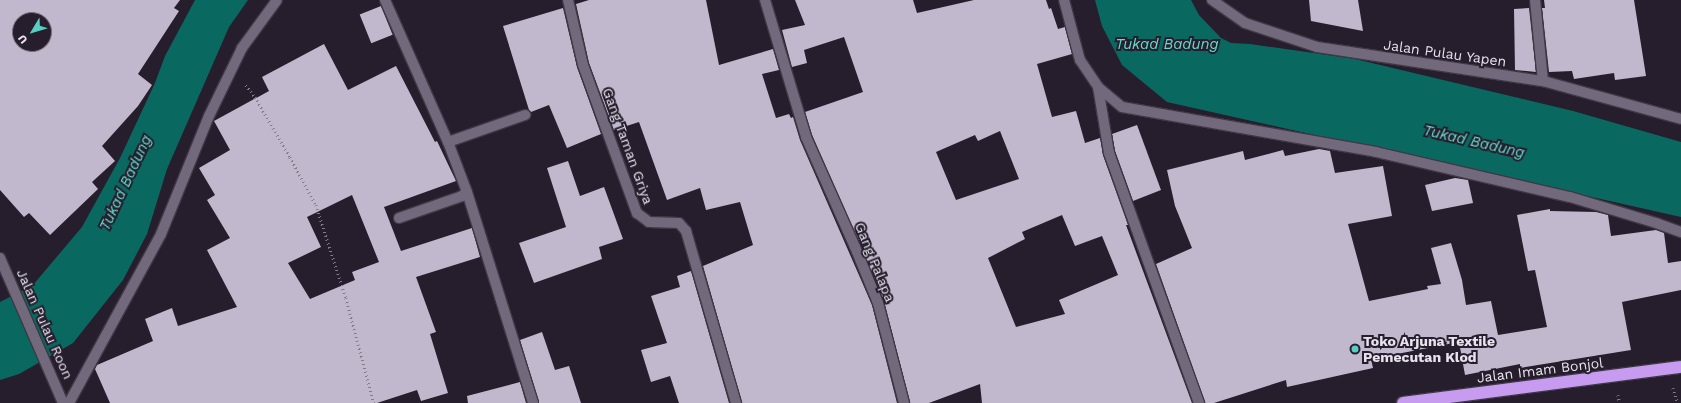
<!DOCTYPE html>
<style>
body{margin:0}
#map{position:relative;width:1681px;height:403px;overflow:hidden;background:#261e2d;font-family:"Work Sans",sans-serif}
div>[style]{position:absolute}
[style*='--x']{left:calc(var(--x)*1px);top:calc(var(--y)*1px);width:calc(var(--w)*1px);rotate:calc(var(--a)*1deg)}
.water>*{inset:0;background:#096961}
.building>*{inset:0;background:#c2b8cd;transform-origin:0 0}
.path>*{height:2.5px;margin-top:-1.25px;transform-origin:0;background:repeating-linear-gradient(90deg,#837d8a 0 1px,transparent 0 4px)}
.roads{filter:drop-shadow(1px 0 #3f3845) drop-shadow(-1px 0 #3f3845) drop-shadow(0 1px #3f3845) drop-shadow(0 -1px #3f3845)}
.minor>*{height:10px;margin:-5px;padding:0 5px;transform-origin:5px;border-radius:5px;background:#72697c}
.highway>*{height:12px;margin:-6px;padding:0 6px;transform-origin:6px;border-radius:6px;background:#c69bf0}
.dots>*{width:11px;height:11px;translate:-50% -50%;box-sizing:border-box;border:2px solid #261e2d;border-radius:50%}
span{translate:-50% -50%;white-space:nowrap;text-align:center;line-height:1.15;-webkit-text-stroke:4px #261e2d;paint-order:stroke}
.street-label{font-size:14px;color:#e8e3ee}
.poi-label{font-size:14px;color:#e8e3ee;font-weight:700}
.left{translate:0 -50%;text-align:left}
.water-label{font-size:15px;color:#63dccf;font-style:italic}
.north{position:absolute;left:12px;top:12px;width:40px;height:40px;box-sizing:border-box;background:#261e2d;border:1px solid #746d7a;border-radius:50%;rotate:232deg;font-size:11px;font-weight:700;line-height:16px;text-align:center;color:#e8e3ee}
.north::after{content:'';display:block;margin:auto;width:14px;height:18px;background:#57cec1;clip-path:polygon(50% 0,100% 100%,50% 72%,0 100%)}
</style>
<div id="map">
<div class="water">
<div style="clip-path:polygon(195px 0,248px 0,229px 27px,167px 169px,147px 234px,123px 280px,73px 343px,19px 374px,0 380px,0 302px,33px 285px,82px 227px,120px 158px,155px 83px,165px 56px)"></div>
<div style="clip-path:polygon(1095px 0,1191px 0,1199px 15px,1221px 38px,1231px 43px,1250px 44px,1355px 59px,1573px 111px,1681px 142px,1681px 217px,1167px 102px,1122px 65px,1102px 26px)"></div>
</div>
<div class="building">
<div style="clip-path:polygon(evenodd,0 0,180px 0,174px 8px,179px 11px,138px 74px,152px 85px,138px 106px,102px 146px,115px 161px,92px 182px,98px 189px,50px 235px,29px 213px,24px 217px,0 190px,0 0,20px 20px,44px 20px,44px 44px,20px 44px,20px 20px)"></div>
<div style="clip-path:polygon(589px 0,706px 0,719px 65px,773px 49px,779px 70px,762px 74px,776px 118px,789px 114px,791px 118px,793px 117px,800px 140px,872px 305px,897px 403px,742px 403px,703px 266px,753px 245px,740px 202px,706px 210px,700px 188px,667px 200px,639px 122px,614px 130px,589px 63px,576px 4px)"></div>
<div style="clip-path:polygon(evenodd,795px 0,913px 0,917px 13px,974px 0,1046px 0,1049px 9px,1051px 8px,1058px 29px,1065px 27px,1072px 54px,1037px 64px,1052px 117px,1076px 111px,1085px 143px,1100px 138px,1103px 155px,1128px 225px,1126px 225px,1192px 403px,982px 403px,980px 384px,929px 403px,910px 403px,884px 301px,812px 135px,805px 112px,863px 92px,844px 37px,804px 50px,807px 63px,792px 67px,782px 30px,805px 25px,795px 0,1000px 131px,1019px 179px,956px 200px,936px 152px,975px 135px,978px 141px,1000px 131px,795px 0,1062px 215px,1075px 246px,1102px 236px,1118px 275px,1059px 300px,1065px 314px,1016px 327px,988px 258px,1025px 239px,1022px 232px,1062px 215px)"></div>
<div style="clip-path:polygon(1309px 0,1358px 0,1363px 31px,1311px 21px)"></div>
<div style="clip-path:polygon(1544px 0,1634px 0,1646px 76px,1615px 80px,1614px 73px,1574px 79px,1572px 71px,1549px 72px,1542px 8px,1545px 8px)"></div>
<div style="left:381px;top:6px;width:31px;height:23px;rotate:68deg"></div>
<div style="clip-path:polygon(563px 8px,577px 67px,601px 134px,567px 148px,549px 105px,531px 112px,529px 110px,503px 26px)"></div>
<div style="clip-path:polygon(1529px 8px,1536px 72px,1515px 70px,1514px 9px)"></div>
<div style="clip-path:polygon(evenodd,324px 44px,348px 90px,396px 66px,435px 142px,437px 141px,456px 181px,384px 207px,401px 251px,472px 228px,480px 257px,416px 277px,436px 332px,430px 334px,448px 393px,421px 401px,417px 390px,377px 403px,110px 403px,95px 369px,97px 365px,153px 341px,145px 319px,172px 308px,178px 326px,237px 307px,207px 250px,230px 238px,207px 200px,215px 195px,199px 168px,230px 150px,214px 121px,269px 91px,262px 77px,324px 44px,352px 195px,379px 262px,352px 272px,355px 280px,310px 299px,288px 263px,321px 247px,307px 217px,352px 195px)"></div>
<div style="clip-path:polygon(1137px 125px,1161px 190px,1133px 201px,1115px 151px,1112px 134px)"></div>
<div style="clip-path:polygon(1319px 149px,1330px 151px,1335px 173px,1383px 166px,1392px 216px,1348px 224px,1369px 301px,1428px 289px,1427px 286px,1441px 284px,1431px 248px,1451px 243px,1462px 280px,1466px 305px,1491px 301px,1498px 335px,1547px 327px,1535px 270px,1528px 271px,1517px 215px,1550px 209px,1550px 211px,1596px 212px,1608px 215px,1611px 236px,1656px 230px,1664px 233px,1668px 263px,1681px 261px,1681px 290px,1622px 302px,1631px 350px,1520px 368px,1520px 364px,1465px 375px,1459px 342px,1371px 359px,1373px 368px,1287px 387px,1286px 380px,1214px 403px,1205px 403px,1156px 264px,1192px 248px,1175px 206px,1167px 170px,1243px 151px,1245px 160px,1283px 150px,1285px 156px)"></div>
<div style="clip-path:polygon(568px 161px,580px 196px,604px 187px,623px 239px,599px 247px,602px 259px,534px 283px,519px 243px,566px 227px,547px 168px)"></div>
<div style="clip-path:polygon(1455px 178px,1468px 180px,1473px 203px,1432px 211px,1425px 185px)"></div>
<div style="clip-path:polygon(691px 271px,729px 403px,679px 403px,670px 376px,651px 382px,641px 350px,667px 343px,651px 296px,680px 287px,677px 276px)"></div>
<div style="clip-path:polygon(542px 332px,555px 370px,569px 366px,581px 403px,539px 403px,520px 340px)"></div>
<div style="clip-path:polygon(520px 382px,526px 403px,468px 403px,467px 396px)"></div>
</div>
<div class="path">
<div style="--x:246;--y:85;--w:15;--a:53"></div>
<div style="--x:255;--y:97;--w:69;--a:59.7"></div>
<div style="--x:290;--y:157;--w:55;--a:61.6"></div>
<div style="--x:316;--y:205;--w:98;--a:72.1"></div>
<div style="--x:346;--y:298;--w:109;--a:75.1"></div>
<div style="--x:1673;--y:388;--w:16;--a:72"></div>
<div style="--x:1618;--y:395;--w:8;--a:76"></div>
</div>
<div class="roads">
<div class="minor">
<div style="--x:385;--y:0;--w:155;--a:66.1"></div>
<div style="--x:448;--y:142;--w:53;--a:69.2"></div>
<div style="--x:467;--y:192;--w:221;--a:72.6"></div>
<div style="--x:568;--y:0;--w:67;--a:77"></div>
<div style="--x:583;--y:65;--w:158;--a:70"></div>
<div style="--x:637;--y:213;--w:15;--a:37"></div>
<div style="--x:649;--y:222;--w:30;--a:2"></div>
<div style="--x:679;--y:223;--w:11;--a:49"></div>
<div style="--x:686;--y:231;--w:179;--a:73.8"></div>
<div style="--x:765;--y:0;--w:143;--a:73.3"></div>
<div style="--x:806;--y:137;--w:120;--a:66"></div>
<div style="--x:855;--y:247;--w:61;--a:67.7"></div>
<div style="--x:878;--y:303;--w:103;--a:75.4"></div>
<div style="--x:1064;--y:0;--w:62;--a:75.1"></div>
<div style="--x:1080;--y:60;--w:32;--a:56"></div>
<div style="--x:1098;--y:87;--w:31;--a:40"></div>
<div style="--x:1122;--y:107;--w:258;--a:10"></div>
<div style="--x:1376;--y:152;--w:199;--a:13.1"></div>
<div style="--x:1570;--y:197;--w:90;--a:16.8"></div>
<div style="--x:1656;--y:223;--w:27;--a:20"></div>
<div style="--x:1212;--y:0;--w:40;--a:34.9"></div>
<div style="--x:1245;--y:23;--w:76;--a:18.4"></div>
<div style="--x:1317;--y:47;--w:229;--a:8.6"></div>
<div style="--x:1543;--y:81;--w:143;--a:15.4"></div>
<div style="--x:1535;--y:0;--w:81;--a:84.4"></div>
<div style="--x:1098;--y:87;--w:67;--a:80.5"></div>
<div style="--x:1109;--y:153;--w:266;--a:70.2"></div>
<div style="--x:448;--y:142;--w:82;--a:-19.3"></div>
<div style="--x:399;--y:218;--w:67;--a:-19.2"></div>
<div style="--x:462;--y:196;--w:6;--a:-39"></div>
<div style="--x:0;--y:258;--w:158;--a:66.5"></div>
<div style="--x:69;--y:403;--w:192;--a:-61.4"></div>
<div style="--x:161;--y:234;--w:127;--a:-67.9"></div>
<div style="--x:209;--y:116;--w:76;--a:-64.1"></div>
<div style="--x:242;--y:48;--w:59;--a:-53.9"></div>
</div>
<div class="highway">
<div style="--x:1403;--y:403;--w:280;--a:-7.4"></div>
</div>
</div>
<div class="dots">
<div style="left:1355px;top:349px;background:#57cec1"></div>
</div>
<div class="street-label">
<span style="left:1445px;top:53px;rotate:8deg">Jalan Pulau Yapen</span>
<span style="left:628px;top:146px;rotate:70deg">Gang Taman Griya</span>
<span style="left:875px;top:262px;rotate:68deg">Gang Palapa</span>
<span style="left:45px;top:324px;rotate:66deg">Jalan Pulau Roon</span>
<span style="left:1540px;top:370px;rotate:-7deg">Jalan Imam Bonjol</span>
</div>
<div class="poi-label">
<span class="left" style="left:1363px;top:349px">Toko Arjuna Textile<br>Pemecutan Klod</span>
</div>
<div class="water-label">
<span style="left:1167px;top:45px">Tukad Badung</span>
<span style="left:1474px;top:142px;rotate:13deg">Tukad Badung</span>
<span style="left:126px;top:183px;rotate:-65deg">Tukad Badung</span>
</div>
<div class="north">U</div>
</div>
